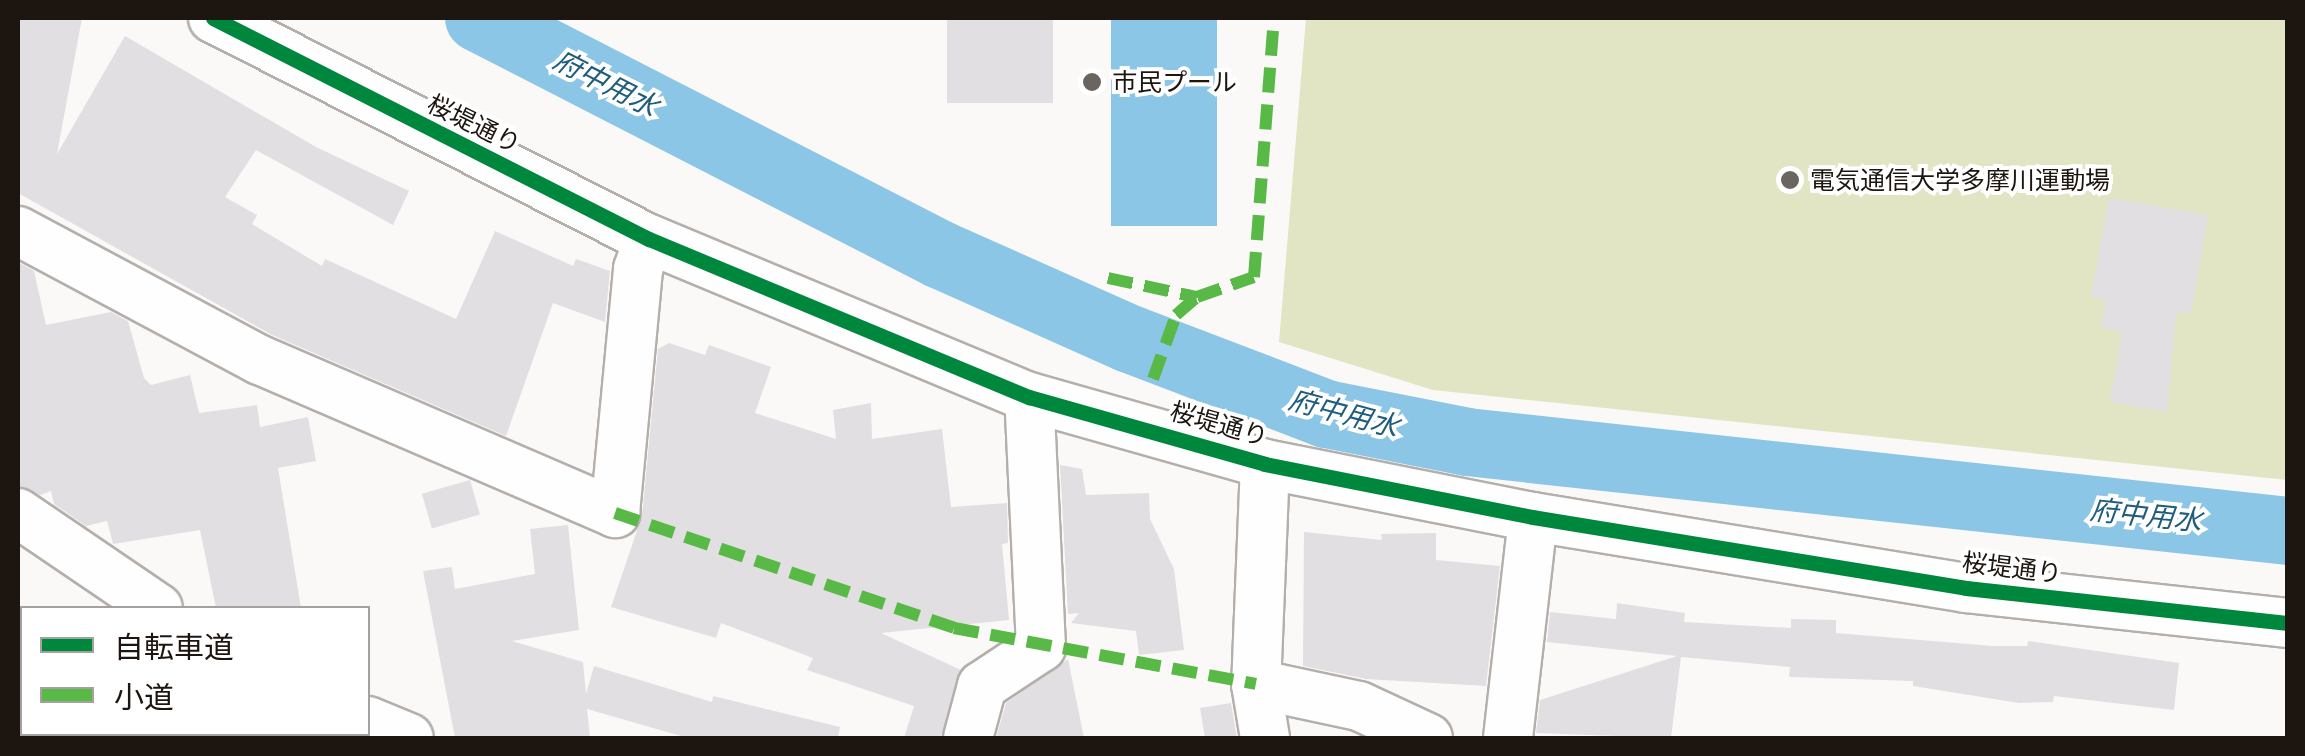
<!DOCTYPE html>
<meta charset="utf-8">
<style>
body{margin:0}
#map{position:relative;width:2305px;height:756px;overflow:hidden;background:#fbf9f7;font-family:"PT Sans","Noto Sans JP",sans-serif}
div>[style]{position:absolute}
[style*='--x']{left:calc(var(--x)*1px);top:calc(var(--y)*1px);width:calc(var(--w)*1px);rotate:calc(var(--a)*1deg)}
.green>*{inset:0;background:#e1e5c3}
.water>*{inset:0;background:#8cc6e6;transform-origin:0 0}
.river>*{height:68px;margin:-34px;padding:0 34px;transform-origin:34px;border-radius:34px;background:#8cc6e6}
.building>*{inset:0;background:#e1dfe1;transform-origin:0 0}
.roads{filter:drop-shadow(2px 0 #b4afab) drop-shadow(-2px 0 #b4afab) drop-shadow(0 2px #b4afab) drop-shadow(0 -2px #b4afab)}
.minor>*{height:48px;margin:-24px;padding:0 24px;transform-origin:24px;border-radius:24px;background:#fefefe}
.quiet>*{height:12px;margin-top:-6px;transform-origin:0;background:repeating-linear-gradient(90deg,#58b947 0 25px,transparent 0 37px)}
.cycleway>*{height:15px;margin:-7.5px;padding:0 7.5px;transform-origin:7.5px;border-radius:7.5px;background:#00873e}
.dots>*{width:28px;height:28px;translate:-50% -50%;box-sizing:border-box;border:5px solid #fff;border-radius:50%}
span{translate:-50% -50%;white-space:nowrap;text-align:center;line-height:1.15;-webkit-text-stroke:8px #fff;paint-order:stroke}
.poi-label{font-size:25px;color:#1d150f}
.left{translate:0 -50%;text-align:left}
.street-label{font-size:25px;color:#1d150f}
.water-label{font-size:28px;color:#1f5d7d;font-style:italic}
.frame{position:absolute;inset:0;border:20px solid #1d150f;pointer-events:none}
.legend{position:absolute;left:20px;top:606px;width:350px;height:130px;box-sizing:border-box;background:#fff;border:2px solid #a5a19f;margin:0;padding:12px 18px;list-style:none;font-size:30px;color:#1d150f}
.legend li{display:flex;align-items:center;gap:20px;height:50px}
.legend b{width:50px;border:2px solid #a5a19f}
</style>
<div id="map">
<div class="green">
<div style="clip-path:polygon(1306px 18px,2287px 18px,2287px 480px,1433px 390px,1279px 342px)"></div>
</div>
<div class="water">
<div style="left:1111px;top:18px;width:106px;height:208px"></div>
</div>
<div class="river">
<div style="--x:479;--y:18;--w:519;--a:27.16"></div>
<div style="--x:941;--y:255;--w:207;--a:24"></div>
<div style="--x:1130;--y:339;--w:210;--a:20.9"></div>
<div style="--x:1326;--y:414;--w:144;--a:11.2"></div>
<div style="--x:1467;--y:442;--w:826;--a:6.19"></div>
</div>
<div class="building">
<div style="clip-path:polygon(18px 18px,82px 18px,57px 154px,125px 36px,316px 147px,409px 191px,393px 225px,256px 150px,225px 197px,257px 215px,252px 224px,322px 266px,325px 259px,456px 319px,495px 231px,573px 266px,576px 259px,610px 271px,605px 322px,553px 303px,506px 436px,272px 335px,18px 193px)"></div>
<div style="left:947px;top:18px;width:106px;height:85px"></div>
<div style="clip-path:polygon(2109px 198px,2208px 215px,2191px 314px,2176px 312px,2167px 412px,2110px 402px,2122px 332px,2101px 328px,2106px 300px,2091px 297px)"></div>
<div style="clip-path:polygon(18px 262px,34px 271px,46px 325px,111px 312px,128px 321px,144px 378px,151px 385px,190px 375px,199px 413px,257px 405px,260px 427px,308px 417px,316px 461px,278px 468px,301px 608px,216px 608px,200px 530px,113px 544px,107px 521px,86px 526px,54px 504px,51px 491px,40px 495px,18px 486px)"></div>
<div style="clip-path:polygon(669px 343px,705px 355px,709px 345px,771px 367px,755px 413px,836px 439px,833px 410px,871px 403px,872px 439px,942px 429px,951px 507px,1007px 503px,1008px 543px,1002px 544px,1009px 620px,881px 633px,961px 670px,941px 738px,904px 738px,914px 706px,807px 670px,813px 658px,721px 623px,716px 638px,611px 607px,642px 516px,658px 349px)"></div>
<div style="clip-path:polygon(1060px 465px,1082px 469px,1086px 495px,1149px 493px,1150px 519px,1174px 569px,1184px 650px,1139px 655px,1136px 631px,1071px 623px,1079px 613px,1068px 614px)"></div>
<div style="left:470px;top:480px;width:36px;height:50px;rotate:74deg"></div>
<div style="clip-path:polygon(568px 525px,579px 630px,512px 641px,583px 662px,586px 694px,594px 666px,712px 702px,713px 696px,840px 727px,838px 738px,688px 738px,587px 709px,590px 738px,455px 738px,423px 571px,452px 567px,455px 589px,535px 574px,530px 529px)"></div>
<div style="clip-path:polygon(1304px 532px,1382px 540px,1381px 534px,1436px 533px,1436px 560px,1500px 566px,1486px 686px,1366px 679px,1303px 666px)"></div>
<div style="clip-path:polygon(1617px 603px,1685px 613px,1684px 622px,1791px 628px,1791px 619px,1836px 620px,1836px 633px,1993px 646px,2027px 646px,2028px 641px,2179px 663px,2174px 710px,2054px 696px,2053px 702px,2019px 703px,1913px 686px,1913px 681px,1789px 677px,1790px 667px,1681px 657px,1671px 738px,1536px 733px,1540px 700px,1677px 656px,1547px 642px,1550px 612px,1616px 619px)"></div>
<div style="clip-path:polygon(1068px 659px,1084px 738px,996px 738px,1006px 703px)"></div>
<div style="clip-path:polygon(1231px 703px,1237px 738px,1205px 738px,1200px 708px)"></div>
</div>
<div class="roads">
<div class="minor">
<div style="--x:213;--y:18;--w:489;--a:26.9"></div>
<div style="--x:649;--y:239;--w:412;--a:22.6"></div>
<div style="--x:1029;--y:397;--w:245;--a:15.8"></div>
<div style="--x:1265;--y:464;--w:273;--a:11.2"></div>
<div style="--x:1533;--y:517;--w:439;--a:9.3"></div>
<div style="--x:1966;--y:588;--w:324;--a:6.2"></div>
<div style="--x:18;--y:231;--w:274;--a:28.1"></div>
<div style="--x:260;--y:360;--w:387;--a:23.3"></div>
<div style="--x:615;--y:513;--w:245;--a:-84.6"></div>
<div style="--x:638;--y:269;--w:32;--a:-70"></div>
<div style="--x:1265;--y:464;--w:220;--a:92.3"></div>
<div style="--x:1256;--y:684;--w:55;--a:80.5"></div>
<div style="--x:18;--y:513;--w:169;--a:34.2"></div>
<div style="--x:1256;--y:684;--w:105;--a:12.1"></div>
<div style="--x:1359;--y:706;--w:76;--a:24.9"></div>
<div style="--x:368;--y:721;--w:44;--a:22.5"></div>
<div style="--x:968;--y:738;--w:54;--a:-74.9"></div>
<div style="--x:982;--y:686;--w:71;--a:-33.5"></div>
<div style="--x:1041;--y:647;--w:250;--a:-92.7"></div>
<div style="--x:1508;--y:738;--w:222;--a:-83.5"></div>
</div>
</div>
<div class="quiet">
<div style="--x:1108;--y:278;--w:91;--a:12.1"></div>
<div style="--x:1153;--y:379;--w:68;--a:-70.2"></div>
<div style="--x:1176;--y:315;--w:28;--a:-41"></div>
<div style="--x:1197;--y:297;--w:60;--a:-19.3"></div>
<div style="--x:1254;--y:277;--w:260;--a:-85.6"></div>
<div style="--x:615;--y:513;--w:358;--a:18.7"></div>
<div style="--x:954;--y:628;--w:307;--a:10.5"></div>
</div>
<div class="cycleway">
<div style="--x:213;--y:18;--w:489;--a:26.9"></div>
<div style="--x:649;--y:239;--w:412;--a:22.6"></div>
<div style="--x:1029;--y:397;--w:245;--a:15.8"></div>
<div style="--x:1265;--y:464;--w:273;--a:11.2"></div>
<div style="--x:1533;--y:517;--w:439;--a:9.3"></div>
<div style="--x:1966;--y:588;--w:324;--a:6.2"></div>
</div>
<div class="dots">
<div style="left:1092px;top:82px;background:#6b6560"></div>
<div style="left:1790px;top:180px;background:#6b6560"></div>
</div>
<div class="poi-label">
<span class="left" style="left:1112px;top:82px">市民プール</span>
<span class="left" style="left:1810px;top:180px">電気通信大学多摩川運動場</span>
</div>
<div class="street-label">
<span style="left:474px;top:124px;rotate:26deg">桜堤通り</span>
<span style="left:1219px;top:424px;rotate:16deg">桜堤通り</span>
<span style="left:2012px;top:568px;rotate:7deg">桜堤通り</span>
</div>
<div class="water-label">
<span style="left:606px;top:83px;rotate:27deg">府中用水</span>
<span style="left:1344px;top:413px;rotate:15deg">府中用水</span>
<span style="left:2146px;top:515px;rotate:6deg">府中用水</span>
</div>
<div class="frame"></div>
<ul class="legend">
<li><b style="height:12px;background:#00873e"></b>自転車道</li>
<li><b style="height:12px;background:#58b947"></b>小道</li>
</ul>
</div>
